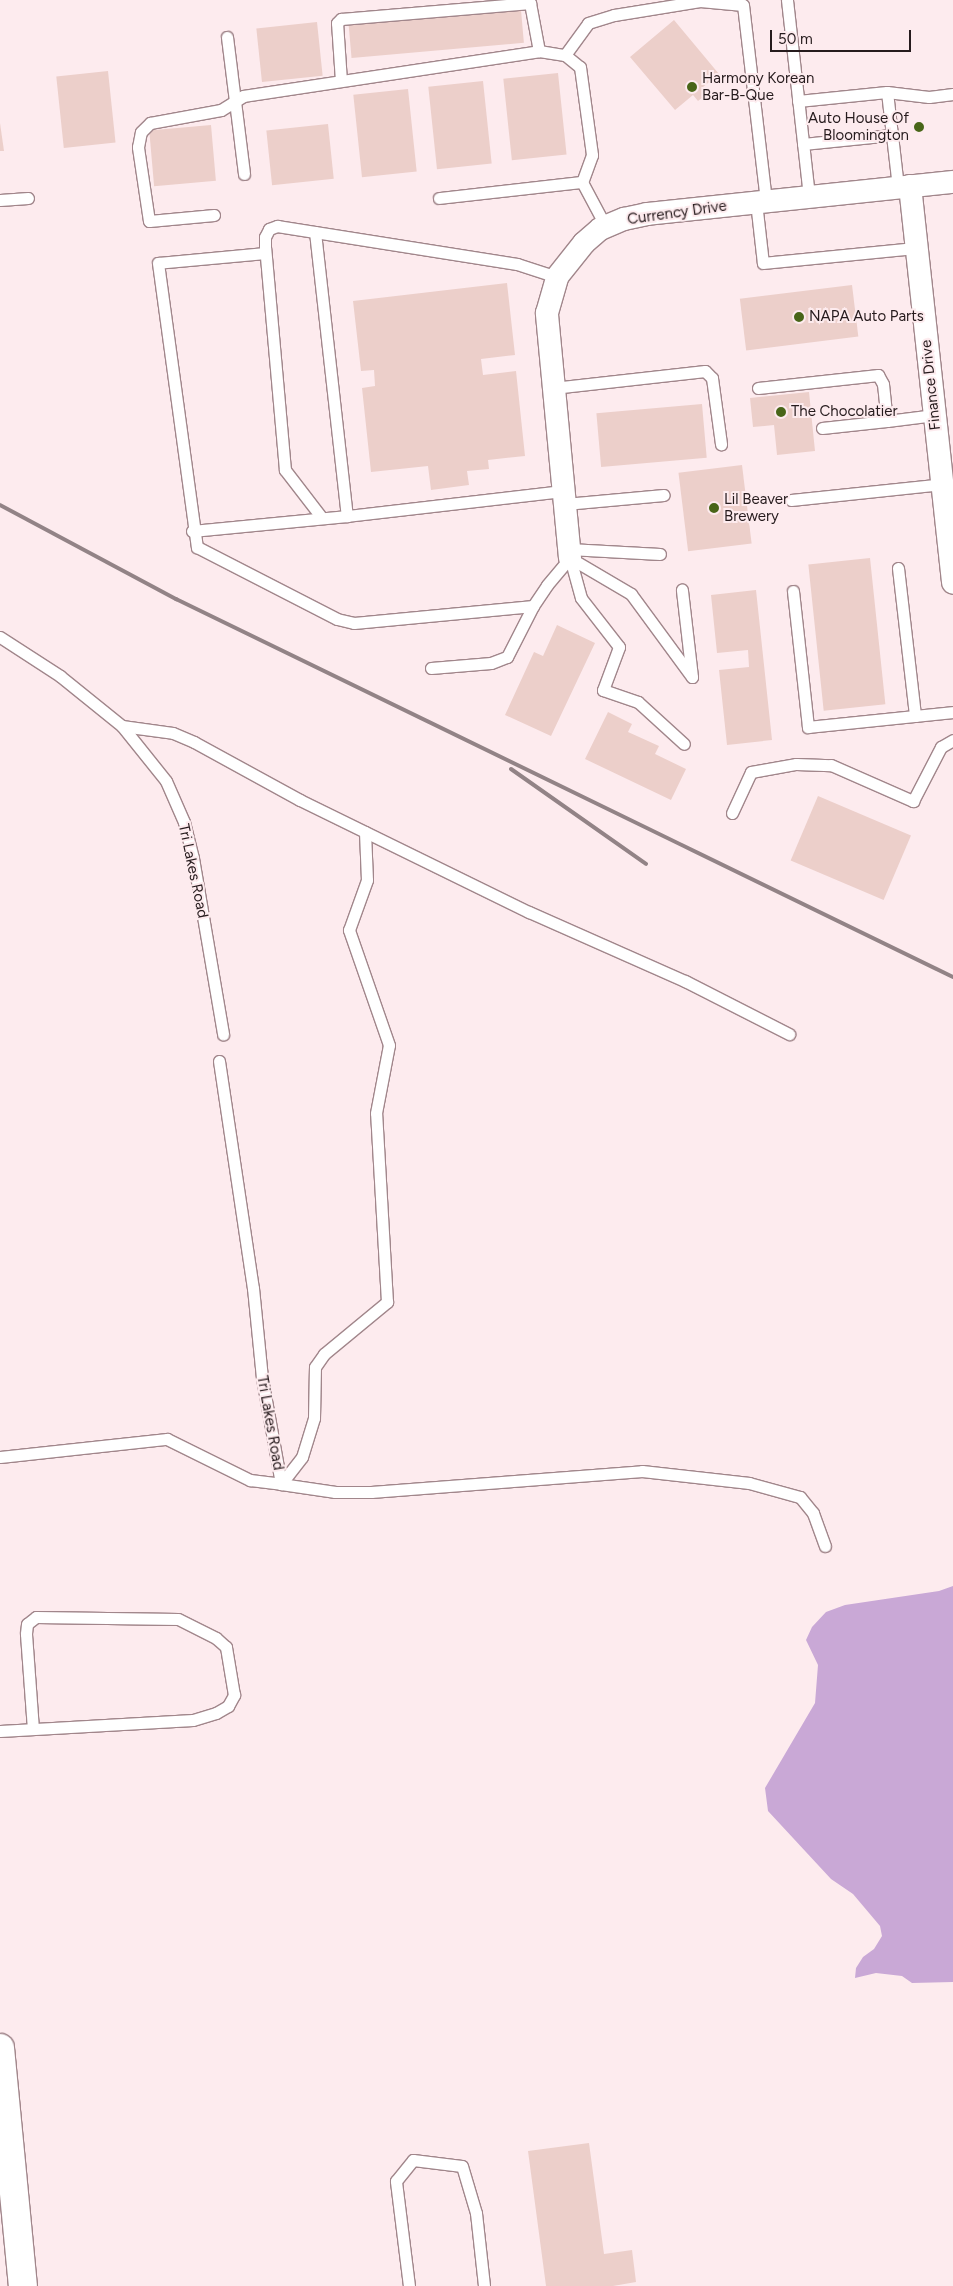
<!DOCTYPE html>
<style>
body{margin:0}
#map{position:relative;width:953px;height:2286px;overflow:hidden;background:#fdebee;font-family:Figtree,sans-serif}
div>[style]{position:absolute}
[style*='--x']{left:calc(var(--x)*1px);top:calc(var(--y)*1px);width:calc(var(--w)*1px);rotate:calc(var(--a)*1deg)}
.water>*{inset:0;background:#c9a8d6}
.building>*{inset:0;background:#eccfca;transform-origin:0 0}
.roads{filter:drop-shadow(1px 0 #a1868b) drop-shadow(-1px 0 #a1868b) drop-shadow(0 1px #a1868b) drop-shadow(0 -1px #a1868b)}
.service>*{height:11px;margin:-5.5px;padding:0 5.5px;transform-origin:5.5px;border-radius:5.5px;background:#fff}
.minor>*{height:22px;margin:-11px;padding:0 11px;transform-origin:11px;border-radius:11px;background:#fff}
.tertiary>*{height:28px;margin:-14px;padding:0 14px;transform-origin:14px;border-radius:14px;background:#fff}
.rail>*{height:4px;margin:-2px;padding:0 2px;transform-origin:2px;border-radius:2px;background:#928386}
.dots>*{width:14px;height:14px;translate:-50% -50%;box-sizing:border-box;border:2px solid #fdebee;border-radius:50%}
span{translate:-50% -50%;white-space:nowrap;text-align:center;line-height:1.15;-webkit-text-stroke:4px #fdebee;paint-order:stroke}
.poi-label{font-size:15px;color:#261b1d}
.left{translate:0 -50%;text-align:left}
.right{translate:-100% -50%;text-align:right}
.street-label{font-size:15px;color:#261b1d}
.scale{position:absolute;left:770px;top:30px;width:141px;height:22px;box-sizing:border-box;border:2px solid #261b1d;border-top:0;padding-left:6px;font-size:15px;line-height:18px;white-space:nowrap;color:#261b1d;-webkit-text-stroke:4px #fdebee;paint-order:stroke}
</style>
<div id="map">
<div class="water">
<div style="clip-path:polygon(953px 1586px,953px 1982px,912px 1983px,902px 1976px,876px 1973px,855px 1978px,856px 1968px,863px 1957px,874px 1949px,882px 1936px,880px 1926px,853px 1894px,831px 1879px,768px 1811px,765px 1788px,815px 1703px,818px 1665px,806px 1640px,812px 1627px,826px 1612px,845px 1605px,939px 1591px)"></div>
</div>
<div class="building">
<div style="left:521px;top:10px;width:33px;height:173px;rotate:85deg"></div>
<div style="clip-path:polygon(674px 20px,719px 74px,703px 87px,708px 93px,698px 101px,693px 95px,675px 110px,630px 57px)"></div>
<div style="left:317px;top:22px;width:54px;height:61px;rotate:84deg"></div>
<div style="left:108px;top:71px;width:72px;height:52px;rotate:84deg"></div>
<div style="left:558px;top:73px;width:82px;height:55px;rotate:84deg"></div>
<div style="left:483px;top:81px;width:83px;height:55px;rotate:84deg"></div>
<div style="left:408px;top:89px;width:83px;height:55px;rotate:84deg"></div>
<div style="clip-path:polygon(0 123px,4px 151px,0 151px)"></div>
<div style="left:328px;top:124px;width:55px;height:62px;rotate:84deg"></div>
<div style="left:211px;top:125px;width:56px;height:62px;rotate:85deg"></div>
<div style="clip-path:polygon(507px 283px,515px 355px,481px 359px,483px 375px,516px 371px,525px 456px,488px 460px,489px 469px,467px 471px,469px 485px,431px 490px,428px 466px,371px 472px,362px 388px,375px 386px,374px 370px,361px 371px,353px 301px)"></div>
<div style="left:852px;top:285px;width:52px;height:113px;rotate:83deg"></div>
<div style="clip-path:polygon(809px 392px,815px 451px,777px 455px,774px 425px,753px 427px,750px 398px)"></div>
<div style="left:702px;top:404px;width:54px;height:106px;rotate:85deg"></div>
<div style="left:742px;top:465px;width:79px;height:64px;rotate:83deg"></div>
<div style="left:870px;top:558px;width:147px;height:62px;rotate:84deg"></div>
<div style="clip-path:polygon(756px 590px,772px 740px,727px 745px,719px 670px,749px 667px,748px 650px,717px 653px,711px 595px)"></div>
<div style="clip-path:polygon(557px 625px,595px 643px,551px 736px,505px 715px,534px 652px,543px 656px)"></div>
<div style="clip-path:polygon(608px 712px,632px 724px,628px 732px,659px 746px,655px 754px,686px 769px,671px 800px,585px 759px)"></div>
<div style="left:818px;top:796px;width:101px;height:70px;rotate:23deg"></div>
<div style="clip-path:polygon(589px 2143px,604px 2254px,632px 2250px,636px 2282px,613px 2286px,546px 2286px,528px 2151px)"></div>
</div>
<div class="roads">
<div class="service">
<div style="--x:787;--y:0;--w:198;--a:83.6"></div>
<div style="--x:227;--y:37;--w:138;--a:82.9"></div>
<div style="--x:565;--y:55;--w:39;--a:-54"></div>
<div style="--x:588;--y:23;--w:27;--a:-17"></div>
<div style="--x:614;--y:15;--w:87;--a:-9.2"></div>
<div style="--x:700;--y:1;--w:43;--a:5.3"></div>
<div style="--x:743;--y:5;--w:197;--a:83.3"></div>
<div style="--x:341;--y:81;--w:58;--a:-93.9"></div>
<div style="--x:337;--y:23;--w:6;--a:-45"></div>
<div style="--x:341;--y:19;--w:190;--a:-4.8"></div>
<div style="--x:530;--y:3;--w:49;--a:79.4"></div>
<div style="--x:887;--y:92;--w:96;--a:83.4"></div>
<div style="--x:798;--y:101;--w:89;--a:-5.8"></div>
<div style="--x:887;--y:92;--w:42;--a:6.8"></div>
<div style="--x:929;--y:97;--w:24;--a:-7"></div>
<div style="--x:803;--y:144;--w:89;--a:-5.8"></div>
<div style="--x:439;--y:198;--w:144;--a:-6.4"></div>
<div style="--x:0;--y:200;--w:28;--a:-4"></div>
<div style="--x:756;--y:202;--w:61;--a:83.5"></div>
<div style="--x:763;--y:263;--w:155;--a:-5.6"></div>
<div style="--x:214;--y:215;--w:65;--a:174.7"></div>
<div style="--x:149;--y:221;--w:75;--a:-98.5"></div>
<div style="--x:138;--y:147;--w:15;--a:-79"></div>
<div style="--x:141;--y:132;--w:13;--a:-45"></div>
<div style="--x:150;--y:123;--w:72;--a:-10.4"></div>
<div style="--x:221;--y:110;--w:26;--a:-32"></div>
<div style="--x:243;--y:96;--w:299;--a:-8.6"></div>
<div style="--x:539;--y:51;--w:26;--a:9"></div>
<div style="--x:565;--y:55;--w:19;--a:39"></div>
<div style="--x:580;--y:67;--w:89;--a:82.2"></div>
<div style="--x:592;--y:155;--w:29;--a:110"></div>
<div style="--x:582;--y:182;--w:51;--a:61.9"></div>
<div style="--x:315;--y:232;--w:286;--a:83.6"></div>
<div style="--x:347;--y:516;--w:218;--a:-6.6"></div>
<div style="--x:265;--y:253;--w:107;--a:174.7"></div>
<div style="--x:158;--y:263;--w:287;--a:82.2"></div>
<div style="--x:197;--y:547;--w:157;--a:27.2"></div>
<div style="--x:337;--y:619;--w:17;--a:13"></div>
<div style="--x:354;--y:623;--w:180;--a:-5.4"></div>
<div style="--x:533;--y:606;--w:25;--a:-56"></div>
<div style="--x:547;--y:585;--w:35;--a:-50"></div>
<div style="--x:553;--y:388;--w:153;--a:-6.4"></div>
<div style="--x:705;--y:371;--w:10;--a:45"></div>
<div style="--x:712;--y:378;--w:67;--a:82.2"></div>
<div style="--x:758;--y:388;--w:121;--a:-6.2"></div>
<div style="--x:878;--y:375;--w:10;--a:61"></div>
<div style="--x:883;--y:384;--w:37;--a:84"></div>
<div style="--x:887;--y:421;--w:48;--a:-7.1"></div>
<div style="--x:822;--y:428;--w:65;--a:-6.1"></div>
<div style="--x:791;--y:500;--w:152;--a:-6"></div>
<div style="--x:565;--y:504;--w:99;--a:-5.2"></div>
<div style="--x:322;--y:518;--w:61;--a:-127.6"></div>
<div style="--x:285;--y:470;--w:223;--a:-95.1"></div>
<div style="--x:265;--y:248;--w:11;--a:-90"></div>
<div style="--x:265;--y:237;--w:9;--a:-63"></div>
<div style="--x:269;--y:229;--w:9;--a:-21"></div>
<div style="--x:277;--y:226;--w:243;--a:9"></div>
<div style="--x:517;--y:264;--w:42;--a:18"></div>
<div style="--x:192;--y:531;--w:156;--a:-5.5"></div>
<div style="--x:569;--y:549;--w:91;--a:3.1"></div>
<div style="--x:570;--y:558;--w:71;--a:30.5"></div>
<div style="--x:631;--y:594;--w:103;--a:53.7"></div>
<div style="--x:692;--y:677;--w:88;--a:-96.6"></div>
<div style="--x:570;--y:558;--w:41;--a:74.6"></div>
<div style="--x:581;--y:598;--w:62;--a:52.2"></div>
<div style="--x:619;--y:647;--w:46;--a:110.4"></div>
<div style="--x:603;--y:690;--w:37;--a:19"></div>
<div style="--x:638;--y:702;--w:62;--a:42.4"></div>
<div style="--x:898;--y:568;--w:149;--a:83.4"></div>
<div style="--x:793;--y:591;--w:137;--a:83.7"></div>
<div style="--x:808;--y:727;--w:146;--a:-5.9"></div>
<div style="--x:0;--y:637;--w:72;--a:33"></div>
<div style="--x:60;--y:676;--w:80;--a:38.9"></div>
<div style="--x:122;--y:726;--w:70;--a:51.3"></div>
<div style="--x:166;--y:781;--w:45;--a:66.3"></div>
<div style="--x:184;--y:822;--w:37;--a:76"></div>
<div style="--x:193;--y:858;--w:179;--a:80.3"></div>
<div style="--x:431;--y:668;--w:60;--a:-4.8"></div>
<div style="--x:491;--y:663;--w:17;--a:-21"></div>
<div style="--x:507;--y:657;--w:57;--a:-63"></div>
<div style="--x:122;--y:726;--w:51;--a:7.8"></div>
<div style="--x:173;--y:733;--w:23;--a:23"></div>
<div style="--x:194;--y:742;--w:121;--a:28.7"></div>
<div style="--x:300;--y:800;--w:255;--a:26.1"></div>
<div style="--x:529;--y:912;--w:171;--a:23.9"></div>
<div style="--x:685;--y:981;--w:117;--a:27"></div>
<div style="--x:732;--y:813;--w:45;--a:-65.1"></div>
<div style="--x:751;--y:772;--w:46;--a:-10.1"></div>
<div style="--x:796;--y:764;--w:35;--a:2"></div>
<div style="--x:831;--y:765;--w:90;--a:23.7"></div>
<div style="--x:913;--y:801;--w:61;--a:-62.6"></div>
<div style="--x:941;--y:747;--w:14;--a:-30"></div>
<div style="--x:219;--y:1061;--w:230;--a:81.5"></div>
<div style="--x:253;--y:1288;--w:90;--a:84.3"></div>
<div style="--x:262;--y:1378;--w:108;--a:79.8"></div>
<div style="--x:281;--y:1484;--w:55;--a:8.4"></div>
<div style="--x:335;--y:1492;--w:36;--a:0"></div>
<div style="--x:371;--y:1492;--w:272;--a:-4.4"></div>
<div style="--x:642;--y:1471;--w:108;--a:6.4"></div>
<div style="--x:749;--y:1483;--w:53;--a:15.4"></div>
<div style="--x:800;--y:1497;--w:21;--a:51"></div>
<div style="--x:813;--y:1513;--w:35;--a:70"></div>
<div style="--x:0;--y:1457;--w:168;--a:-6.2"></div>
<div style="--x:167;--y:1439;--w:93;--a:26.3"></div>
<div style="--x:250;--y:1480;--w:31;--a:7"></div>
<div style="--x:281;--y:1484;--w:34;--a:-52"></div>
<div style="--x:302;--y:1457;--w:41;--a:-72.9"></div>
<div style="--x:314;--y:1418;--w:51;--a:-88.9"></div>
<div style="--x:315;--y:1367;--w:16;--a:-55"></div>
<div style="--x:324;--y:1354;--w:82;--a:-39.5"></div>
<div style="--x:387;--y:1302;--w:189;--a:-93.3"></div>
<div style="--x:376;--y:1113;--w:69;--a:-79.2"></div>
<div style="--x:389;--y:1045;--w:122;--a:-109.2"></div>
<div style="--x:349;--y:930;--w:53;--a:-70.2"></div>
<div style="--x:367;--y:880;--w:48;--a:-92.4"></div>
<div style="--x:0;--y:1731;--w:193;--a:-3.3"></div>
<div style="--x:193;--y:1720;--w:24;--a:-17"></div>
<div style="--x:216;--y:1713;--w:14;--a:-30"></div>
<div style="--x:228;--y:1706;--w:13;--a:-61"></div>
<div style="--x:234;--y:1695;--w:49;--a:-99.5"></div>
<div style="--x:226;--y:1647;--w:13;--a:-138"></div>
<div style="--x:216;--y:1638;--w:42;--a:-153.4"></div>
<div style="--x:178;--y:1619;--w:142;--a:-179.2"></div>
<div style="--x:36;--y:1617;--w:11;--a:142"></div>
<div style="--x:27;--y:1624;--w:10;--a:96"></div>
<div style="--x:26;--y:1634;--w:95;--a:85.8"></div>
<div style="--x:409;--y:2286;--w:106;--a:-97.1"></div>
<div style="--x:396;--y:2181;--w:27;--a:-51"></div>
<div style="--x:413;--y:2160;--w:49;--a:7"></div>
<div style="--x:462;--y:2166;--w:49;--a:73.4"></div>
<div style="--x:476;--y:2213;--w:73;--a:83.7"></div>
</div>
<div class="minor">
<div style="--x:910;--y:186;--w:399;--a:83.8"></div>
<div style="--x:570;--y:558;--w:246;--a:-95.4"></div>
<div style="--x:547;--y:313;--w:37;--a:-74"></div>
<div style="--x:557;--y:277;--w:43;--a:-51.5"></div>
<div style="--x:584;--y:243;--w:21;--a:-41"></div>
<div style="--x:600;--y:229;--w:26;--a:-23"></div>
<div style="--x:624;--y:219;--w:24;--a:-12"></div>
<div style="--x:647;--y:214;--w:308;--a:-6"></div>
</div>
<div class="tertiary">
<div style="--x:0;--y:2048;--w:239;--a:84.5"></div>
</div>
</div>
<div class="rail">
<div style="--x:0;--y:505;--w:200;--a:28.1"></div>
<div style="--x:176;--y:599;--w:864;--a:25.94"></div>
<div style="--x:511;--y:769;--w:165;--a:35.1"></div>
</div>
<div class="dots">
<div style="left:692px;top:87px;background:#486518"></div>
<div style="left:919px;top:127px;background:#486518"></div>
<div style="left:799px;top:317px;background:#486518"></div>
<div style="left:781px;top:412px;background:#486518"></div>
<div style="left:714px;top:508px;background:#486518"></div>
</div>
<div class="poi-label">
<span class="left" style="left:702px;top:87px">Harmony Korean<br>Bar-B-Que</span>
<span class="right" style="left:909px;top:127px">Auto House Of<br>Bloomington</span>
<span class="left" style="left:809px;top:317px">NAPA Auto Parts</span>
<span class="left" style="left:791px;top:412px">The Chocolatier</span>
<span class="left" style="left:724px;top:508px">Lil Beaver<br>Brewery</span>
</div>
<div class="street-label">
<span style="left:677px;top:213px;rotate:-8deg">Currency Drive</span>
<span style="left:931px;top:385px;rotate:-96deg">Finance Drive</span>
<span style="left:193px;top:871px;rotate:78deg">Tri Lakes Road</span>
<span style="left:270px;top:1423px;rotate:80deg">Tri Lakes Road</span>
</div>
<div class="scale">50 m</div>
</div>
